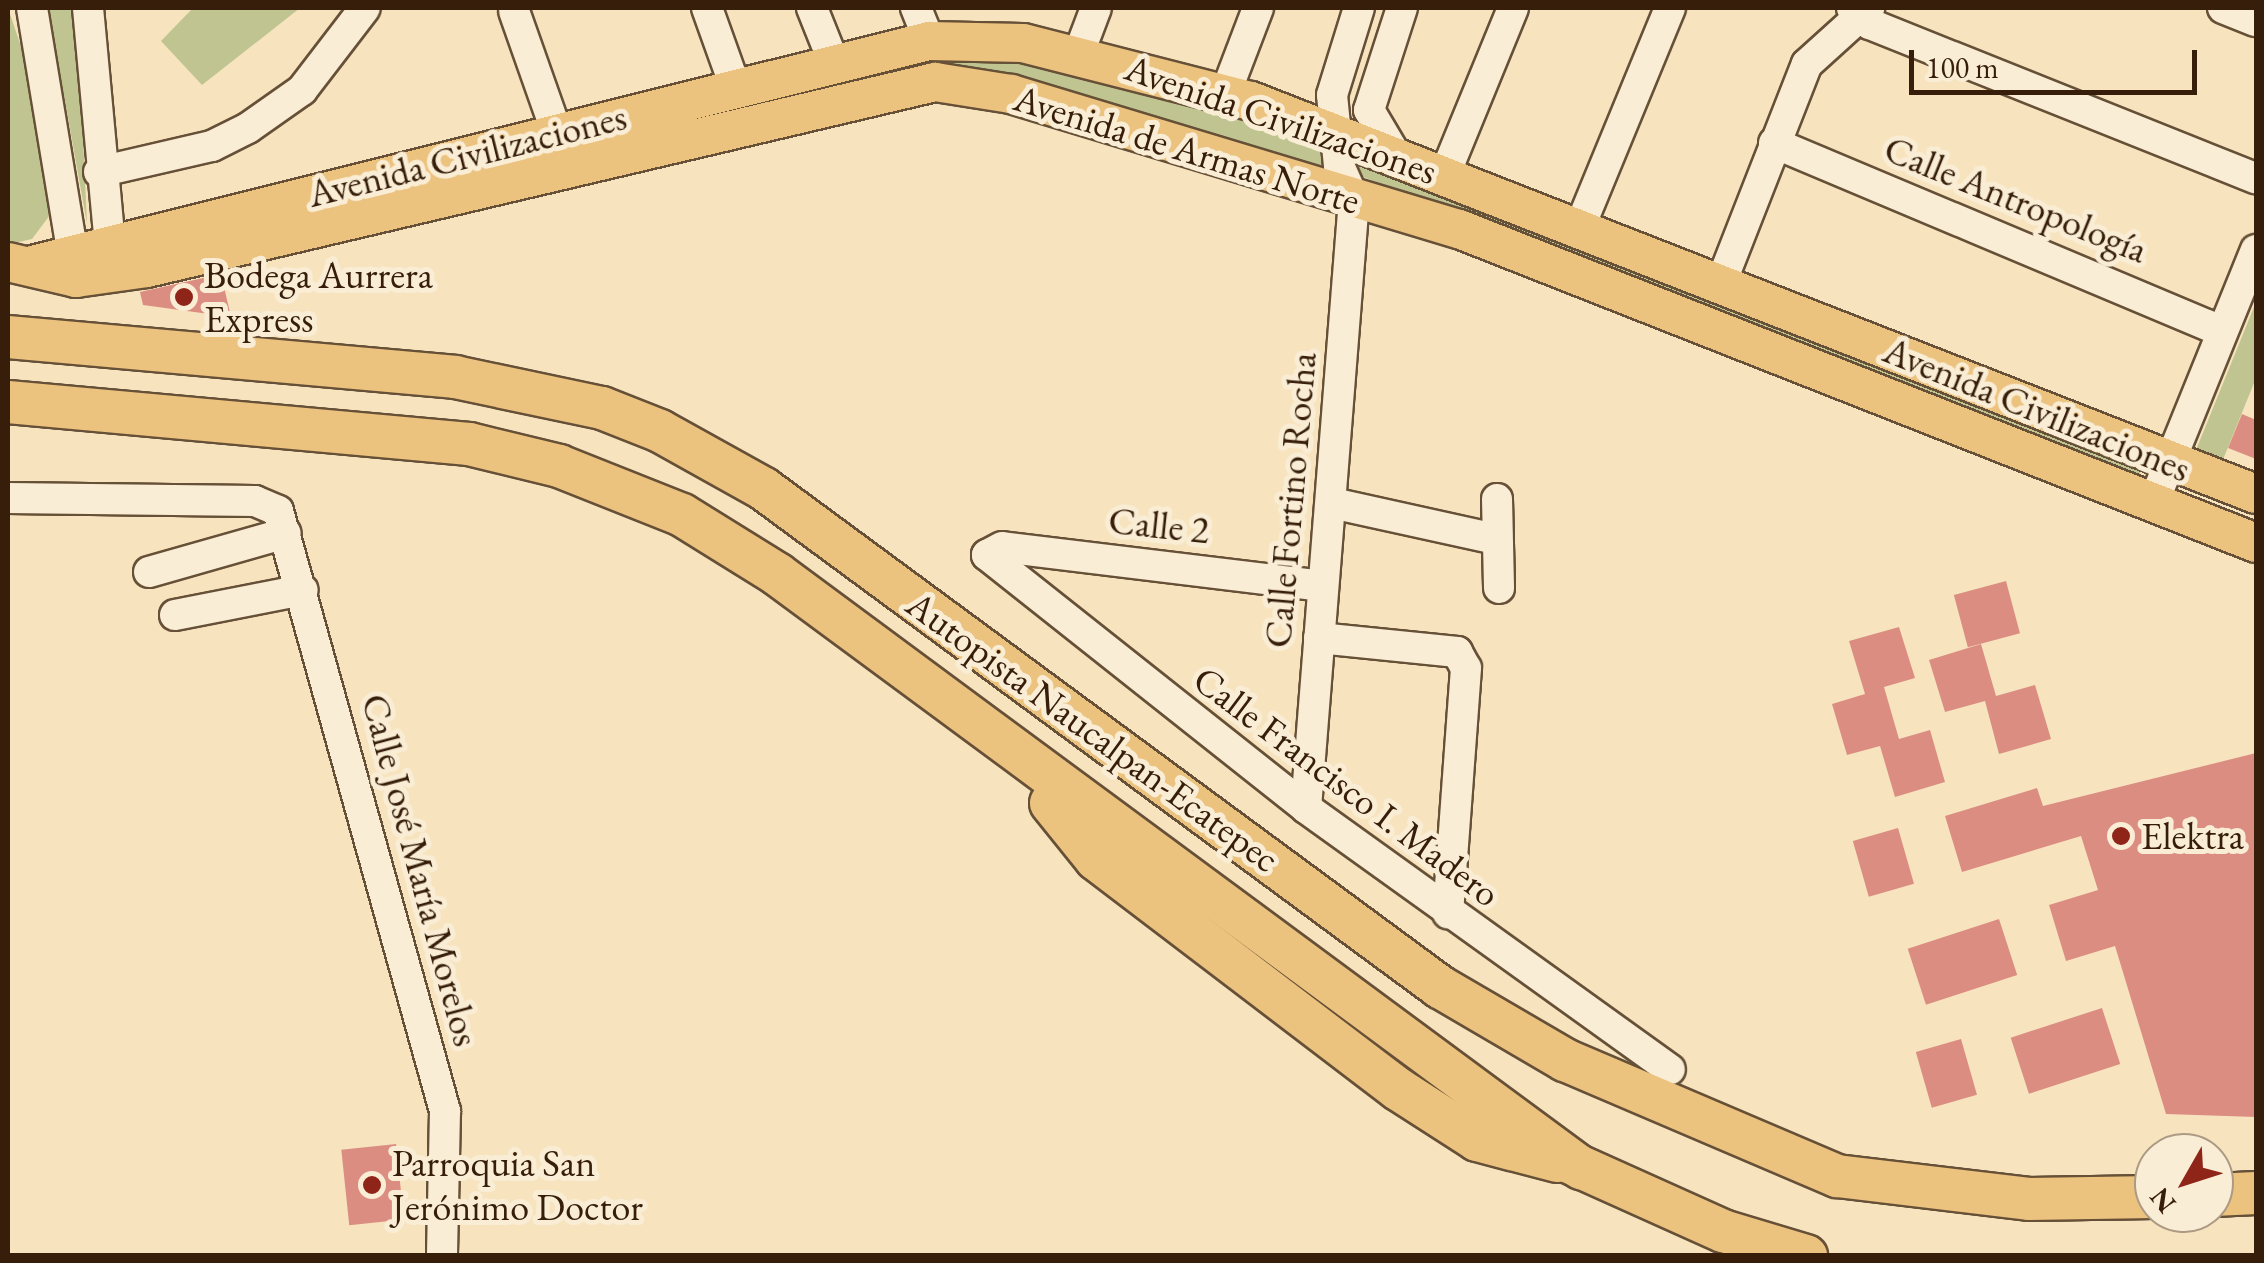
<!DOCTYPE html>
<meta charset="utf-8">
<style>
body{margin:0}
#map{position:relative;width:2264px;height:1263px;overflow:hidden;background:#f7e4be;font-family:"EB Garamond",serif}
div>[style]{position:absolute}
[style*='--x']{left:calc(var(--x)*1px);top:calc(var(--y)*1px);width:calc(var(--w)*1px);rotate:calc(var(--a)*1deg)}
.green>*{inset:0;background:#bfc490}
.building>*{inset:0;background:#dc8d82;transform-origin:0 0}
.roads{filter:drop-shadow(2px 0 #665037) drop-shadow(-2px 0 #665037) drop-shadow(0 2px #665037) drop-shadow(0 -2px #665037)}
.minor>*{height:30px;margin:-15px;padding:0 15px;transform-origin:15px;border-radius:15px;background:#faedd5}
.major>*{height:38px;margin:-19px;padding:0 19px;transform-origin:19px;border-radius:19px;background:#ecc27f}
.highway>*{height:42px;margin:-21px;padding:0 21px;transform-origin:21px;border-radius:21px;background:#ecc27f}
.dots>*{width:28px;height:28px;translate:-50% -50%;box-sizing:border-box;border:5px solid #faedd5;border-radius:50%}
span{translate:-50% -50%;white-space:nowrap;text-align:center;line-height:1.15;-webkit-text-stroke:10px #faedd5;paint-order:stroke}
.street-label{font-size:38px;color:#361e0a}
.poi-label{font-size:38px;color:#361e0a}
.left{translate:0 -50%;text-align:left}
.frame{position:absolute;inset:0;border:10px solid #361e0a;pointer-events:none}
.north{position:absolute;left:2134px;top:1133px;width:100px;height:100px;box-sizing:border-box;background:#faedd5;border:2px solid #ac9a84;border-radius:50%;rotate:231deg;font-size:28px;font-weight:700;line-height:40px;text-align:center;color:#361e0a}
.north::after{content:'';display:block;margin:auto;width:35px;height:45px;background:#8f2418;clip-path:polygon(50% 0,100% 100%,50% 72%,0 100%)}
.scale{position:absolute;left:1909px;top:50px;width:288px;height:45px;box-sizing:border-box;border:5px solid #361e0a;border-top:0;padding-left:12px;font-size:30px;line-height:35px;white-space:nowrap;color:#361e0a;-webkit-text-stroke:8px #faedd5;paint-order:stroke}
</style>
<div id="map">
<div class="green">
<div style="clip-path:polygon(8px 8px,38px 97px,53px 211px,32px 239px,10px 244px)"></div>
<div style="clip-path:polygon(38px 8px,77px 8px,87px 224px,64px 95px)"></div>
<div style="clip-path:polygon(193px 8px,300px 8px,202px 85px,161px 41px)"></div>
<div style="clip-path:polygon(934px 48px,1011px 54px,1263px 125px,2144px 462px,2138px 478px,1361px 176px,1291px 171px,1007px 83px,148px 252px)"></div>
<div style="clip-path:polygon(2256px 302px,2256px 378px,2222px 462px,2196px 450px)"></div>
</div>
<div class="building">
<div style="clip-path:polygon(221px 274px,231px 317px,143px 305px,140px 292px)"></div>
<div style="clip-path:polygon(2242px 414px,2256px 420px,2256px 459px,2228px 448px)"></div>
<div style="left:2006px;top:581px;width:54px;height:54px;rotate:75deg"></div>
<div style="clip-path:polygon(1899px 627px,1915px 678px,1884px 687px,1899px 739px,1930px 730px,1945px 782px,1895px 797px,1880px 746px,1847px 755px,1832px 704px,1865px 694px,1849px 641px)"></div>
<div style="clip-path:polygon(1981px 644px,1996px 696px,2035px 685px,2051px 739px,1999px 754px,1985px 701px,1945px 712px,1929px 660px)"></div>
<div style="clip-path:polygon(2256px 753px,2256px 1117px,2166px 1114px,2115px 946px,2066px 961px,2059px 938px,2049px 905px,2098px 890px,2081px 836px,1962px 872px,1945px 816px,2037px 788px,2043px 806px)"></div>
<div style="left:1898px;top:828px;width:58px;height:47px;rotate:74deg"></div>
<div style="left:1999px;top:919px;width:59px;height:96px;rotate:72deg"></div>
<div style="left:2102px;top:1008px;width:59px;height:96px;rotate:72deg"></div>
<div style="left:1961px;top:1039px;width:58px;height:47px;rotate:74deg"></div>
<div style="left:396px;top:1144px;width:76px;height:55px;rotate:84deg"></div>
</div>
<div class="roads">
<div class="minor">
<div style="--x:32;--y:8;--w:271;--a:80.6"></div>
<div style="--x:88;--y:8;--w:259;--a:84.7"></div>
<div style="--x:707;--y:8;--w:86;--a:70.3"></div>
<div style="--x:812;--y:8;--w:59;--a:68.2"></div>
<div style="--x:916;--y:8;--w:35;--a:68"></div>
<div style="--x:1852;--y:8;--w:24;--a:42"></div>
<div style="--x:1870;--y:24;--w:416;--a:21.8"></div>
<div style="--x:2223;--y:8;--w:35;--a:22"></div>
<div style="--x:514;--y:11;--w:129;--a:70.6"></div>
<div style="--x:1079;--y:53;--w:48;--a:-69.3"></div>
<div style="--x:1226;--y:92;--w:90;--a:-69.1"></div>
<div style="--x:1774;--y:143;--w:486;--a:22.8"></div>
<div style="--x:1395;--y:154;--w:51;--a:-120.6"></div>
<div style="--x:1369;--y:110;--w:107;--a:-72.1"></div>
<div style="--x:99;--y:172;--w:116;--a:-13"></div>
<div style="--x:212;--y:146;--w:40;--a:-26.6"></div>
<div style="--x:248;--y:128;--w:66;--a:-35.1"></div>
<div style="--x:302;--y:90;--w:103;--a:-52.5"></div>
<div style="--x:1445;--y:174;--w:179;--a:-67.7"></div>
<div style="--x:1581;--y:224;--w:234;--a:-67.6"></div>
<div style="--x:1721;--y:283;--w:235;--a:-68.6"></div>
<div style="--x:1807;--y:64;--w:84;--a:-42.1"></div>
<div style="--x:8;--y:498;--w:247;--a:0.7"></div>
<div style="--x:255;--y:501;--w:25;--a:23"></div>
<div style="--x:278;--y:511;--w:623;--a:74.45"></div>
<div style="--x:445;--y:1111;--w:145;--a:91.2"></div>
<div style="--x:1497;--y:499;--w:89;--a:88.7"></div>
<div style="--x:2154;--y:501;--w:271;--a:-67.9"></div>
<div style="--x:1332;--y:503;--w:168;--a:12.4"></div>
<div style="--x:149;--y:572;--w:142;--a:-15.9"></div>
<div style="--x:1323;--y:586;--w:323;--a:-173.1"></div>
<div style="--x:1002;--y:547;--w:17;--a:152"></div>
<div style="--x:987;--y:555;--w:407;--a:38.4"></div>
<div style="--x:1306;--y:808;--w:448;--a:35.7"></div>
<div style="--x:175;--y:615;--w:130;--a:-11.1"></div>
<div style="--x:1319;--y:638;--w:139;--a:5.8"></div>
<div style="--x:1457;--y:652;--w:18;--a:61"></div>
<div style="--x:1466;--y:668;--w:246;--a:94.2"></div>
<div style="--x:1306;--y:808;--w:611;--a:-85.49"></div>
<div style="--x:1354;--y:199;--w:36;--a:-114"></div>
<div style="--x:1339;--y:166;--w:71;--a:-95.6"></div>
<div style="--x:1332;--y:95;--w:91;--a:-72.8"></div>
</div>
<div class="major">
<div style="--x:8;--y:262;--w:70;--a:13.2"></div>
<div style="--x:76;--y:278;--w:72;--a:-8"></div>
<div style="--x:147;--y:268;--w:810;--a:-13.28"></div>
<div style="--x:935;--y:82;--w:77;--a:9"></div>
<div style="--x:1011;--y:94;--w:468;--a:16.8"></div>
<div style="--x:1459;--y:229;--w:857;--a:21.5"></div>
<div style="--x:36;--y:264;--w:920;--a:-14.02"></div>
<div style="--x:929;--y:41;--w:94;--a:1.2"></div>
<div style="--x:1023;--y:43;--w:235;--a:14.3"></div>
<div style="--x:1251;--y:101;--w:1079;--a:21.36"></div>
</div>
<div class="highway">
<div style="--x:8;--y:337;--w:449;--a:5.1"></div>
<div style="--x:455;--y:377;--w:150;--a:11.9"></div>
<div style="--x:602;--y:408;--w:62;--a:21.6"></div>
<div style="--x:660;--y:431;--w:119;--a:29.1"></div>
<div style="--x:764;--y:489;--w:840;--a:36.38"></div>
<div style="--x:1440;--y:987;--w:145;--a:30.3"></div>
<div style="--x:1565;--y:1060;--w:296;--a:23.1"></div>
<div style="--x:1837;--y:1176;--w:193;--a:6.8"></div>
<div style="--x:2029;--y:1199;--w:125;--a:-0.9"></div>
<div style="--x:8;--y:402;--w:463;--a:5.2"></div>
<div style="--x:469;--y:444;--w:93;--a:13.7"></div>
<div style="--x:559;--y:466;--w:132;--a:21.7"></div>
<div style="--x:682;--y:515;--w:112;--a:31.8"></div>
<div style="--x:777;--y:574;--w:1000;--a:36.46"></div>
<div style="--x:1051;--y:803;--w:72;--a:51.2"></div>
<div style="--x:1096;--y:859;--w:380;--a:37.3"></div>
<div style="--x:1398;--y:1089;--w:94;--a:32.8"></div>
<div style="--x:1477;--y:1140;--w:83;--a:14.7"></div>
<div style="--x:1556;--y:1156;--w:183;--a:24.2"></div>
<div style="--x:1723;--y:1231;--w:87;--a:16.8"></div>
<div style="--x:2214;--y:1195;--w:42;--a:-2.7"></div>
</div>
</div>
<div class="dots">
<div style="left:184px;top:297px;background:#8f2418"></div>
<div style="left:2121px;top:836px;background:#8f2418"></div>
<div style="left:372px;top:1185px;background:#8f2418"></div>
</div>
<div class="street-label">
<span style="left:1281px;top:119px;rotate:19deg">Avenida Civilizaciones</span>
<span style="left:1187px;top:149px;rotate:17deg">Avenida de Armas Norte</span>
<span style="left:467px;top:155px;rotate:-14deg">Avenida Civilizaciones</span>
<span style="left:2016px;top:199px;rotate:22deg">Calle Antropología</span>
<span style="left:2037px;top:409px;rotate:22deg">Avenida Civilizaciones</span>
<span style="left:1290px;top:500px;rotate:-85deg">Calle Fortino Rocha</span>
<span style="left:1159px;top:525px;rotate:6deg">Calle 2</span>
<span style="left:1093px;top:731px;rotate:36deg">Autopista Naucalpan-Ecatepec</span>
<span style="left:1347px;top:786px;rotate:37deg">Calle Francisco I. Madero</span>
<span style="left:421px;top:870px;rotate:75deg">Calle José María Morelos</span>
</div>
<div class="poi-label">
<span class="left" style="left:204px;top:297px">Bodega Aurrera<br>Express</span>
<span class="left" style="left:2141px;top:836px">Elektra</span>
<span class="left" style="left:392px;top:1185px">Parroquia San<br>Jerónimo Doctor</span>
</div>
<div class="frame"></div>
<div class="north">N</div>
<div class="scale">100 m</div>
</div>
